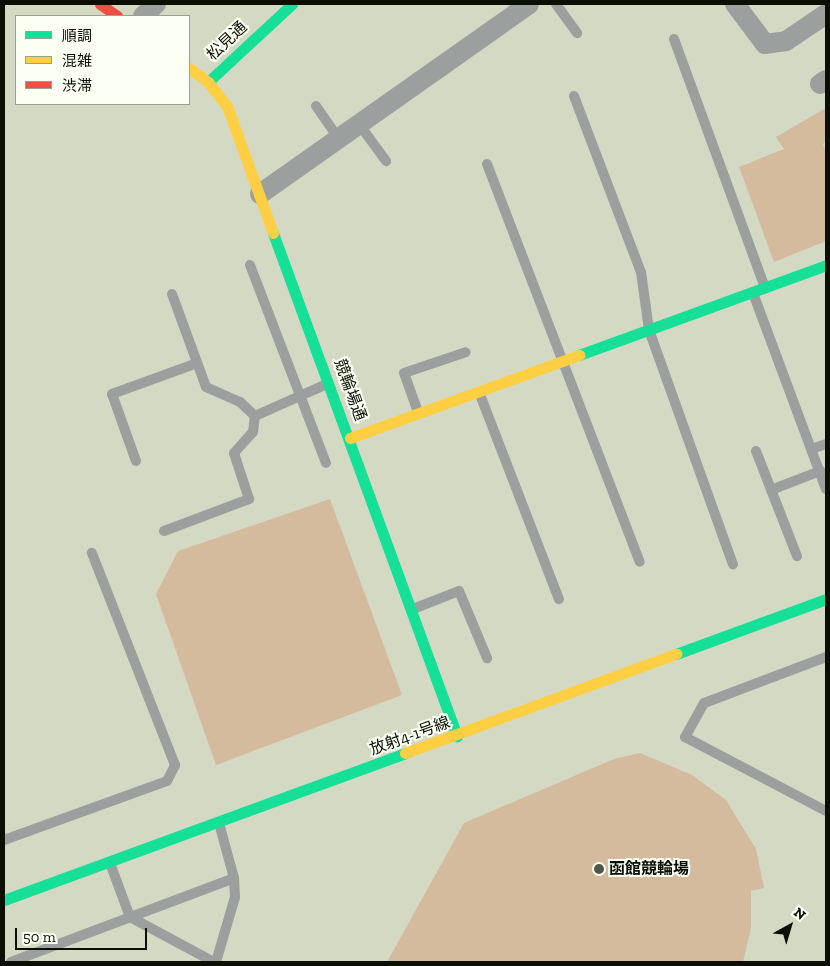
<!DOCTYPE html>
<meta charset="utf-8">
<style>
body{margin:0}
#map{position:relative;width:830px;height:966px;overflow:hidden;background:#d4d9c4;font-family:"Zilla Slab","Noto Sans JP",serif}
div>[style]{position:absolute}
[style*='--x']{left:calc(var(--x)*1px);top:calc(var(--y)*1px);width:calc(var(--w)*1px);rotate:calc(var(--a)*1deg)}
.green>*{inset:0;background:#d5bb9d}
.lane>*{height:10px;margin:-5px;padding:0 5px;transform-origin:5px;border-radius:5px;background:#9ba09f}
.street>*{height:20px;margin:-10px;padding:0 10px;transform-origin:10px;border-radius:10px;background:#9ba09f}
.fast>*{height:11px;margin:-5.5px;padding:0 5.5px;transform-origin:5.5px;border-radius:5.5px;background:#16e098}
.slow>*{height:11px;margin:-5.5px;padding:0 5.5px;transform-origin:5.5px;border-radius:5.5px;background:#ffcf43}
.jam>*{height:11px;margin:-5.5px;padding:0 5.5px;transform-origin:5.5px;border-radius:5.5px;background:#f24e42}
.dots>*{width:14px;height:14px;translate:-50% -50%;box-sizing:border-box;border:2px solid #fcfff4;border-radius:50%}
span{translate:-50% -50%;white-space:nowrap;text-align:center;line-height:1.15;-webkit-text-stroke:4px #fcfff4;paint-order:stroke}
.street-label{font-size:16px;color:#0b0e03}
.poi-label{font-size:16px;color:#0b0e03;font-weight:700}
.left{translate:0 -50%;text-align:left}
.frame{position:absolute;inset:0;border:5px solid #0b0e03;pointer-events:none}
.legend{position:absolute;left:15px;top:15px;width:175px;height:90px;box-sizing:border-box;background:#fcfff4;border:1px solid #9c9f94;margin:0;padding:6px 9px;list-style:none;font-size:15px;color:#0b0e03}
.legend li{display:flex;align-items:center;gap:10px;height:25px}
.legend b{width:25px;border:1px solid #9c9f94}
.north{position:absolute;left:765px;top:901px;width:50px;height:50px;-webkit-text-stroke:4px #fcfff4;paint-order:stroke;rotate:39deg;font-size:14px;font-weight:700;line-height:20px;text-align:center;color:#0b0e03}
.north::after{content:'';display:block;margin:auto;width:18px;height:22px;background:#0b0e03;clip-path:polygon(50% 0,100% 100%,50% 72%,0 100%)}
.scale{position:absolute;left:15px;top:928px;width:132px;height:22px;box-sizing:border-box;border:2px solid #0b0e03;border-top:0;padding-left:6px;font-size:15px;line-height:18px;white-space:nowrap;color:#0b0e03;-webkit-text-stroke:4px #fcfff4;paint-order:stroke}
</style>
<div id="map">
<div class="green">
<div style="clip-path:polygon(826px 108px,826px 141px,823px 144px,826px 151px,826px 241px,774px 262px,739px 167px,784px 149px,776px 137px)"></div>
<div style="clip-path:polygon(330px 499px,402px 695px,216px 765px,156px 594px,178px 551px)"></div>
<div style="clip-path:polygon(640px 753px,692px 775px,726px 800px,756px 849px,764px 888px,751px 891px,751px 928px,743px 962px,387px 962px,464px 823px,614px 759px)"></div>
</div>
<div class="lane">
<div style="--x:556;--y:4;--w:36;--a:54"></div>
<div style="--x:674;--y:39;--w:264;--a:69.9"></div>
<div style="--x:574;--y:96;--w:188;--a:69.2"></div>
<div style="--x:641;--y:272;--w:59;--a:82.1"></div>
<div style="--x:649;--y:330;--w:249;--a:70.3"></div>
<div style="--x:316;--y:106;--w:40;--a:55.1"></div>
<div style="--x:359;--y:124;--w:46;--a:53.9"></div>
<div style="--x:487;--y:164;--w:426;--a:69"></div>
<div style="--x:250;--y:265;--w:212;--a:69"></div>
<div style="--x:753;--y:293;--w:209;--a:69.6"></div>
<div style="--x:172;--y:294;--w:99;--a:69.9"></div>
<div style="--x:206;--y:387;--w:37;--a:24"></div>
<div style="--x:240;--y:402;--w:21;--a:43"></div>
<div style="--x:255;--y:416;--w:79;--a:-24"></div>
<div style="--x:479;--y:392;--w:222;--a:68.9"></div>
<div style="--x:418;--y:412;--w:41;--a:-109.7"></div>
<div style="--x:404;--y:373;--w:65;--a:-18.7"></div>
<div style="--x:812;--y:449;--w:15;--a:-20"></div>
<div style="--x:756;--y:451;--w:113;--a:68.7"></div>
<div style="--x:136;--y:461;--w:71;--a:-109.7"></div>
<div style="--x:112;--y:394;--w:90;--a:-20"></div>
<div style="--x:771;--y:490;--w:53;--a:-21.2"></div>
<div style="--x:164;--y:531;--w:91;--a:-20.6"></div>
<div style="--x:249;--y:499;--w:48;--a:-108.1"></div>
<div style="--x:234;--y:453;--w:28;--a:-48"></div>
<div style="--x:253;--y:432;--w:16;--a:-83"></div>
<div style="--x:413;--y:609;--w:49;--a:-21.4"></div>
<div style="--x:459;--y:591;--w:73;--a:67.3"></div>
<div style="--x:826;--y:657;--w:130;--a:159.3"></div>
<div style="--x:704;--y:703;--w:39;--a:119"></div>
<div style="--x:685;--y:737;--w:159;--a:27.7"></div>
<div style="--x:4;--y:840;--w:173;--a:-19.9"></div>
<div style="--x:167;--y:781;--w:18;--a:-63"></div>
<div style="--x:175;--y:765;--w:228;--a:-111.4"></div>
<div style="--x:110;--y:863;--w:58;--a:69.7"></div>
<div style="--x:130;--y:917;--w:95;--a:28.2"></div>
<div style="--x:11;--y:962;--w:238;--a:-20.6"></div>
<div style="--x:234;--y:878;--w:57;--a:-105.3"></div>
<div style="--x:216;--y:962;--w:68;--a:-73.7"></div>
<div style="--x:235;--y:897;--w:19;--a:-93"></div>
</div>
<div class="street">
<div style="--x:735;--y:4;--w:50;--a:53.1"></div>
<div style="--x:765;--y:44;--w:21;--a:-8"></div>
<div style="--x:786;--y:41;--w:48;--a:-34"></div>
<div style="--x:143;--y:16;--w:18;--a:-43"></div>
<div style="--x:820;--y:84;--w:7;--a:-34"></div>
<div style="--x:260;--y:194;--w:329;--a:-35.2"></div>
</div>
<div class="fast">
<div style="--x:208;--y:82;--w:115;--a:-42.9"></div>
<div style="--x:273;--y:233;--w:536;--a:69.91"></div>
<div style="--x:579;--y:355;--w:263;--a:-20"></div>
<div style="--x:676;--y:654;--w:160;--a:-20.1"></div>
<div style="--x:4;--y:900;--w:427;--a:-20.1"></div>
</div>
<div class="slow">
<div style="--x:189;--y:68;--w:24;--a:36"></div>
<div style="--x:208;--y:82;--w:31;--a:52"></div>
<div style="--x:227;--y:106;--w:135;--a:70.1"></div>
<div style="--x:350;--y:438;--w:244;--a:-19.9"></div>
<div style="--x:405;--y:753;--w:289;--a:-20.1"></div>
</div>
<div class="jam">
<div style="--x:100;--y:4;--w:21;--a:35"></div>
</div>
<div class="dots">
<div style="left:599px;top:869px;background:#515547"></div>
</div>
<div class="street-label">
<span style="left:227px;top:41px;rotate:-43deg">松見通</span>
<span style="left:350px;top:390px;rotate:70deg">競輪場通</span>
<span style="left:410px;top:736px;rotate:-20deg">放射4-1号線</span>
</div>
<div class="poi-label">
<span class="left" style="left:609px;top:869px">函館競輪場</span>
</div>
<div class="frame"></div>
<ul class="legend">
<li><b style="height:6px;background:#16e098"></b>順調</li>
<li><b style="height:6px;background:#ffcf43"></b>混雑</li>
<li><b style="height:6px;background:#f24e42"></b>渋滞</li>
</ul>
<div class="north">N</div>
<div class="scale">50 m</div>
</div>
